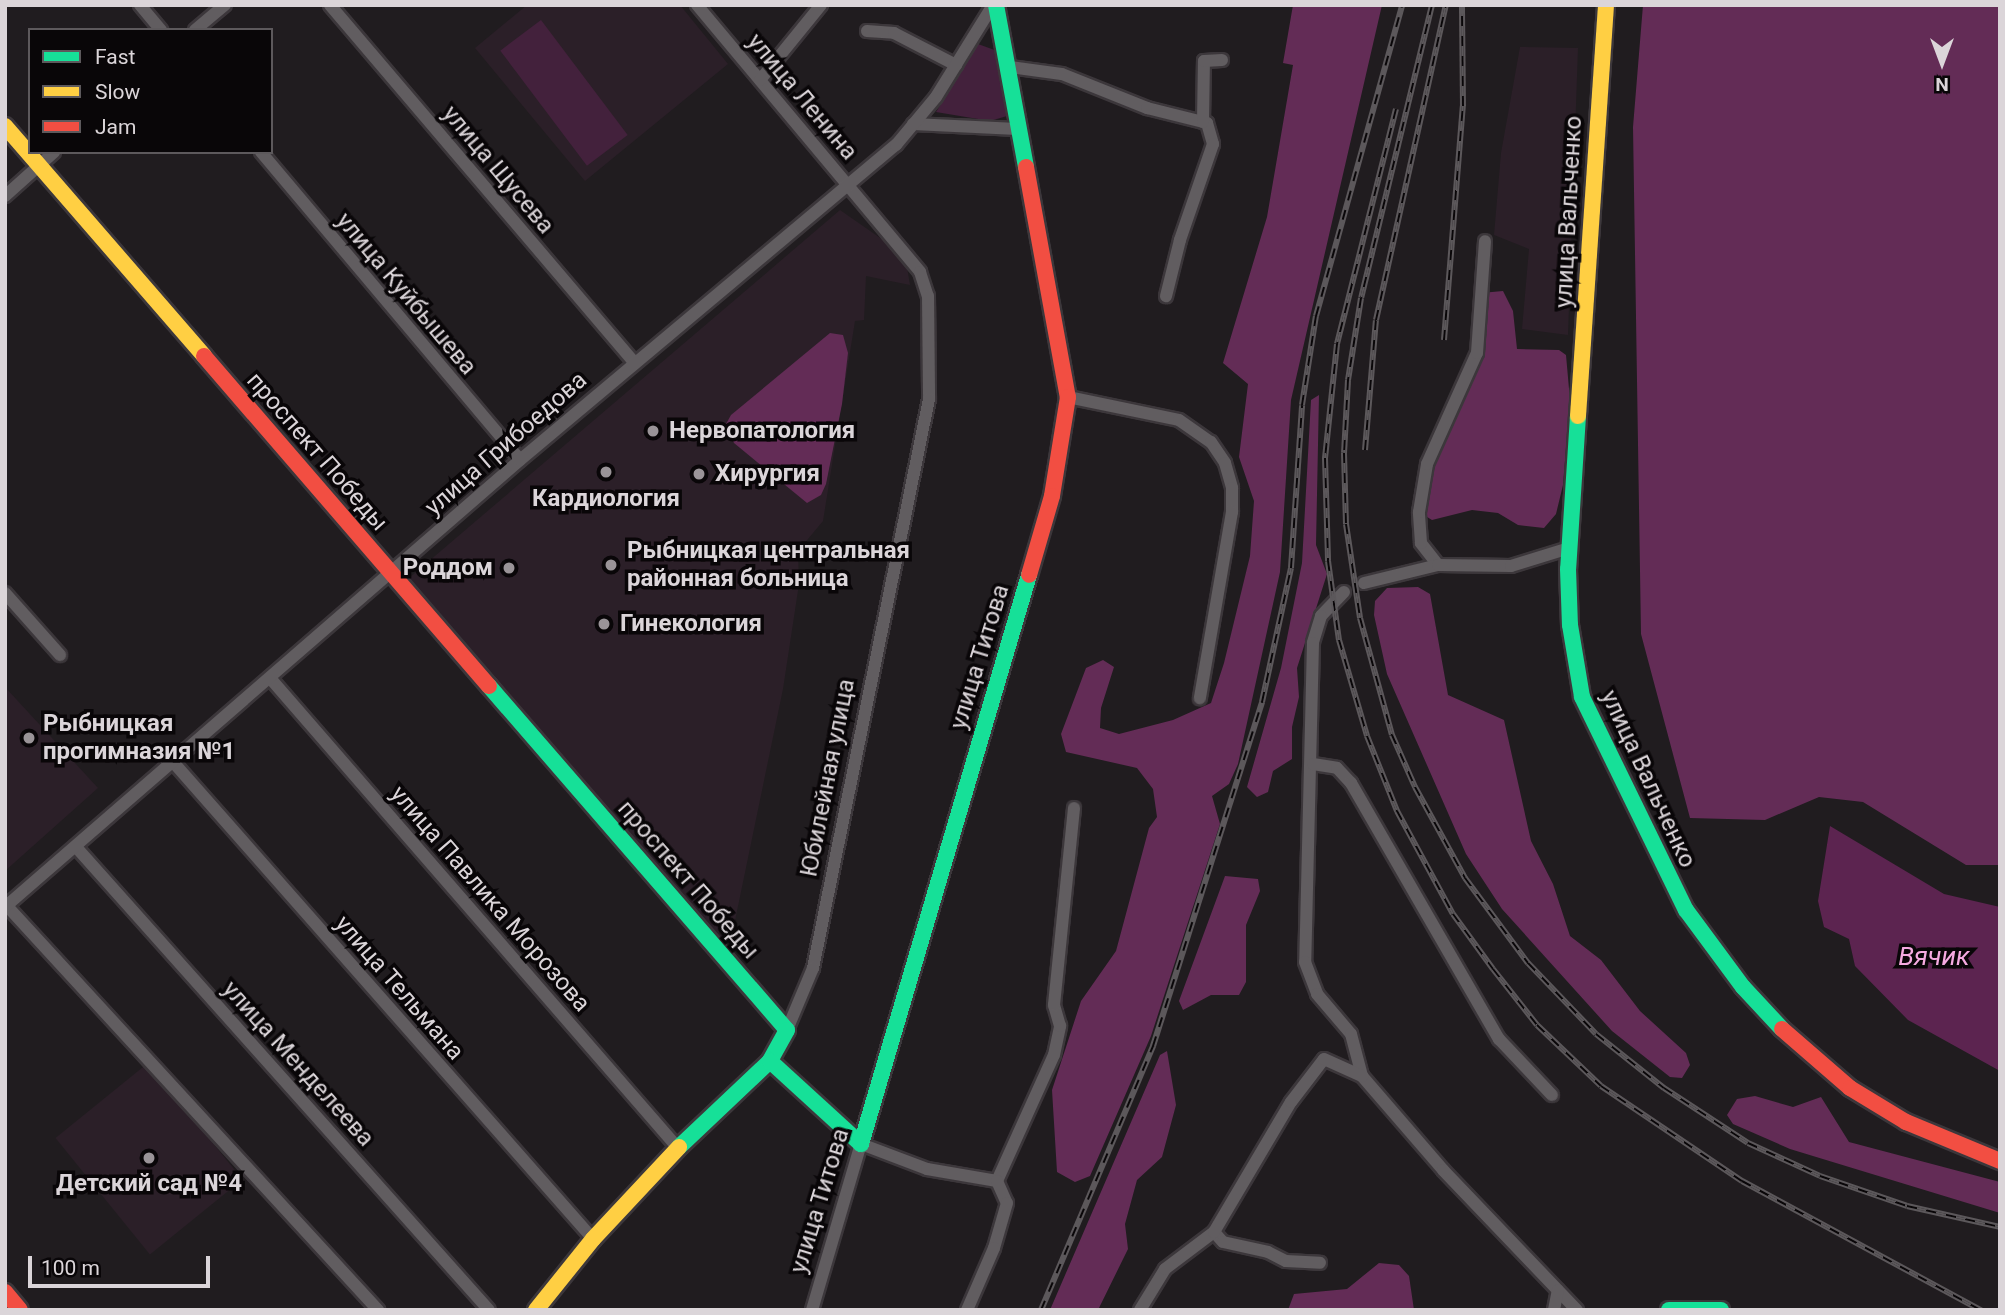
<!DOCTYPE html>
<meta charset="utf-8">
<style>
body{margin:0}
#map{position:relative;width:2005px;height:1315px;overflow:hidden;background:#201c1f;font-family:Roboto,sans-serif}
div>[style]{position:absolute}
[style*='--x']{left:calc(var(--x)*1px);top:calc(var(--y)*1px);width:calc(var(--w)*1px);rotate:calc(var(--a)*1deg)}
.built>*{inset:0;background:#2b1f28;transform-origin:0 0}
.green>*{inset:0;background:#43213c;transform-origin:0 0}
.forest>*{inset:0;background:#632c56}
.water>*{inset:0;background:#5c2450}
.roads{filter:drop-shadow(2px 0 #3c373b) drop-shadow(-2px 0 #3c373b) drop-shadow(0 2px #3c373b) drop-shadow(0 -2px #3c373b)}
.street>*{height:12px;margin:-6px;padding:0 6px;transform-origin:6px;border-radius:6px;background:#615d60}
.fast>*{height:16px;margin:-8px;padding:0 8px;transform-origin:8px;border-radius:8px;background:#16e098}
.slow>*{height:16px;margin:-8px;padding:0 8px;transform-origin:8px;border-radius:8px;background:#ffcf43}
.jam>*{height:16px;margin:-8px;padding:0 8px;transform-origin:8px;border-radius:8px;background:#f24e42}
.rail>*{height:6px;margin-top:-3px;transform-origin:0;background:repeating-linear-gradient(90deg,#090608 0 10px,#5c585b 0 20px);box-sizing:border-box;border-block:2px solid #5c585b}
.dots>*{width:19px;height:19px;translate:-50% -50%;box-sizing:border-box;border:4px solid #090608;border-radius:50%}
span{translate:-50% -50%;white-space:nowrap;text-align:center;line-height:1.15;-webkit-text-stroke:7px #090608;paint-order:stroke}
.street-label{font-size:24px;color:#dbd5d9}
.poi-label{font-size:24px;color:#dbd5d9;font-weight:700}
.left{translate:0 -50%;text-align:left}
.right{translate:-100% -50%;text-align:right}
.water-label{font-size:26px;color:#f5aae1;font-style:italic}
.frame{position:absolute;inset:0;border:7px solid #dbd5d9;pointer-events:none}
.legend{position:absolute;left:28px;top:28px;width:245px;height:126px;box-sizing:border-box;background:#090608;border:2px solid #5d595c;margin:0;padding:9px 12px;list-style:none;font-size:21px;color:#dbd5d9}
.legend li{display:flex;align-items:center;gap:14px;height:35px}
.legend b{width:35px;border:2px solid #5d595c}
.north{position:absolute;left:1907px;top:28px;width:70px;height:70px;-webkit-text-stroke:5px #090608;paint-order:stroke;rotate:180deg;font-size:19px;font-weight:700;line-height:28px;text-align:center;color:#dbd5d9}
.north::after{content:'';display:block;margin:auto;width:24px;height:32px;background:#dbd5d9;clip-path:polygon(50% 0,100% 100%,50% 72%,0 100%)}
.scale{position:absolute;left:28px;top:1256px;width:182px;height:32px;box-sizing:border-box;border:4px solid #dbd5d9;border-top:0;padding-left:9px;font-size:21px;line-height:24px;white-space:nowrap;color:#dbd5d9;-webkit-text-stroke:5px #090608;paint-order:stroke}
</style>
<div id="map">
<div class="built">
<div style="clip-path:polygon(527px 5px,680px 5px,728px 64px,585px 181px,475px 48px)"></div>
<div style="clip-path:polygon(1520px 47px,1578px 48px,1568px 335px,1522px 329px,1529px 249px,1494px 235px,1501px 153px)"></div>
<div style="clip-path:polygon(840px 210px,886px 242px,907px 267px,910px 285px,866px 276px,864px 320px,855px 321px,823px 521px,798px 551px,799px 584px,783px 689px,731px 940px,719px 945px,499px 681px,408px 579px)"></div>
<div style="clip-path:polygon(5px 687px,98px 788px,5px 871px)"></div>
<div style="left:148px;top:1063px;width:150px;height:119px;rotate:51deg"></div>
</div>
<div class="green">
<div style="left:541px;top:20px;width:144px;height:51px;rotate:53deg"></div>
<div style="clip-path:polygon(978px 44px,1000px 52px,1007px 116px,990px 121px,936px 112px)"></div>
</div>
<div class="forest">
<div style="clip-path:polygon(1293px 5px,1382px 5px,1291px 400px,1280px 572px,1238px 764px,1229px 784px,1212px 796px,1220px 824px,1151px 1036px,1090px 1176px,1075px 1182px,1057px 1172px,1052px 1090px,1081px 1001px,1116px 951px,1149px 828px,1157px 817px,1153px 789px,1137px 768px,1066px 752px,1061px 734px,1086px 668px,1103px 660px,1114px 667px,1101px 708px,1100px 728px,1119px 734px,1173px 720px,1211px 703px,1224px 663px,1250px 556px,1254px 501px,1239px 457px,1248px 384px,1223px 363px,1267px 217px,1293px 65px,1283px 63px)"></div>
<div style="clip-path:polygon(1643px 5px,2000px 5px,2000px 865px,1966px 865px,1863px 802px,1819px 797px,1765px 820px,1690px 818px,1641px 634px,1633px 127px)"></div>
<div style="clip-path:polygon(1503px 291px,1513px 311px,1517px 349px,1559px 350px,1566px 355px,1570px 400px,1563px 485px,1556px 514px,1544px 528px,1518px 525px,1498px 513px,1472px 510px,1432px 520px,1419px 512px,1427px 464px,1477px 353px,1481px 293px)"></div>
<div style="clip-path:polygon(830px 333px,843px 335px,848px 353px,842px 404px,826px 484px,821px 495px,807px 503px,734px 443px,726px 424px,731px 415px)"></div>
<div style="clip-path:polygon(1319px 395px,1316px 545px,1327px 574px,1297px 668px,1299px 697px,1292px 727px,1292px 759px,1273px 771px,1268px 792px,1257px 797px,1247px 787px,1281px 668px,1302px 563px,1311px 400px)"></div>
<div style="clip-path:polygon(1418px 587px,1430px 594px,1448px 695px,1504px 720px,1531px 841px,1553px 884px,1570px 936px,1601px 960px,1640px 1011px,1686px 1053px,1690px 1065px,1682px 1078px,1670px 1077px,1612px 1031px,1502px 909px,1466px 854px,1387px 674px,1374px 615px,1375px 601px,1387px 588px)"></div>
<div style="clip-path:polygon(1225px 876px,1258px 879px,1260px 891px,1246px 925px,1246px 982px,1239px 995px,1211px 995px,1183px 1010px,1179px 1001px)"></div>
<div style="clip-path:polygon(1167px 1051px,1176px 1105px,1162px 1157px,1137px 1180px,1125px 1224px,1128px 1249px,1098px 1310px,1050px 1310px,1160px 1055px)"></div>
<div style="clip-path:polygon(1755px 1096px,1793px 1107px,1821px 1097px,1849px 1142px,2000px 1182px,2000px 1213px,1790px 1149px,1733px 1124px,1727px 1115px,1737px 1099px)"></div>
<div style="clip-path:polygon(1379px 1263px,1399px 1265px,1409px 1276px,1414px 1310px,1288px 1310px,1294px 1294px,1347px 1289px)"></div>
</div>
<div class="water">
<div style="clip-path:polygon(1830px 826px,1944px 894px,2000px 907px,2000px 1071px,1908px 1020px,1855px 966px,1849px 939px,1824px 927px,1818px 901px)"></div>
</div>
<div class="roads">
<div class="street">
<div style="--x:140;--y:5;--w:33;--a:50"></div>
<div style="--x:330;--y:5;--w:469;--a:49.6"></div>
<div style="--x:697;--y:5;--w:348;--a:50.1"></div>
<div style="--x:920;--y:272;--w:25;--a:72"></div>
<div style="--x:928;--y:296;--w:103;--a:89.4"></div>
<div style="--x:929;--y:399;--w:581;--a:101.52"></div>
<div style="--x:813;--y:968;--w:67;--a:112.8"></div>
<div style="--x:195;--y:30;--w:39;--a:-40"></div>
<div style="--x:867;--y:31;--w:27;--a:4"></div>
<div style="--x:894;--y:33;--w:70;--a:27.3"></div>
<div style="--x:1010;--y:67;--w:52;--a:7.7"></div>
<div style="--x:1062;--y:74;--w:92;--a:21.8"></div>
<div style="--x:1147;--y:108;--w:62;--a:14"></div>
<div style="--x:1207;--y:123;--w:22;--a:74"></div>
<div style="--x:1213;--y:144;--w:102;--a:109"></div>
<div style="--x:1180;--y:240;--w:58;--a:104"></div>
<div style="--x:760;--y:80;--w:97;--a:-50.9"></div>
<div style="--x:1203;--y:122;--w:61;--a:-89.1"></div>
<div style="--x:1204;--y:61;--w:18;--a:-3"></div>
<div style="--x:913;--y:124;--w:104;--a:2.8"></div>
<div style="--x:261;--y:152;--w:402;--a:49.9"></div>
<div style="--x:5;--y:196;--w:66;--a:-41.9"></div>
<div style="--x:1068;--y:397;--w:113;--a:11.7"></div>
<div style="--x:1179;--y:420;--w:39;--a:35"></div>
<div style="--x:1211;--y:442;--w:25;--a:56"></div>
<div style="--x:1225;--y:463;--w:26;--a:74"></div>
<div style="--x:1232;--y:488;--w:24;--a:90"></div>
<div style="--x:1232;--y:512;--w:189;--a:99.8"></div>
<div style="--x:1438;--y:565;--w:28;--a:-128"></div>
<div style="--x:1421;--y:543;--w:31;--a:-94"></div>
<div style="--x:1419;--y:512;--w:49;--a:-80.5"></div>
<div style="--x:1427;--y:464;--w:122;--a:-65.8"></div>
<div style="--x:1477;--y:353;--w:112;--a:-85.9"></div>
<div style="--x:1364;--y:583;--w:76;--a:-13.7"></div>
<div style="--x:1438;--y:565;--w:73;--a:0.8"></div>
<div style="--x:1511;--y:566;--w:61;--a:-17.2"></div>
<div style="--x:1344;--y:592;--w:33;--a:134"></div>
<div style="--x:1321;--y:616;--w:28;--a:107"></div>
<div style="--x:1313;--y:643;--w:319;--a:91.4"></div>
<div style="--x:1305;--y:962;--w:34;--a:69"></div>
<div style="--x:1317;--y:994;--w:52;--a:49.6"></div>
<div style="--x:1351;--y:1034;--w:43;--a:75.3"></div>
<div style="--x:1362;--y:1076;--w:124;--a:49.2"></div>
<div style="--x:1443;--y:1170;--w:194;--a:46.3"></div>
<div style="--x:5;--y:593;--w:83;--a:48.4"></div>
<div style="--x:270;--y:678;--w:622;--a:49.04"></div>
<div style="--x:174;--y:763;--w:634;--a:48.64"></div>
<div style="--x:1313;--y:764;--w:24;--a:9"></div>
<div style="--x:1337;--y:768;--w:21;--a:47"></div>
<div style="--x:1351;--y:783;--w:296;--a:60"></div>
<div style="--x:1499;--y:1039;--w:77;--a:46.6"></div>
<div style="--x:76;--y:847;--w:620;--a:48.27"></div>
<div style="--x:7;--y:906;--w:549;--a:47.44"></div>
<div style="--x:5;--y:907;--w:682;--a:-40.96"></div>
<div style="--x:520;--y:460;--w:491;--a:-40"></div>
<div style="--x:896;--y:145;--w:62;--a:-50.2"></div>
<div style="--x:936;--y:97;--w:108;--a:-58.2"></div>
<div style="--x:997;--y:1181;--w:138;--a:-65.7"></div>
<div style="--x:1054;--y:1055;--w:30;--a:-78"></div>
<div style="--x:1060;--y:1026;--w:22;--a:-106"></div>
<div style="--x:1054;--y:1005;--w:198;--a:-84.2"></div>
<div style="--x:1214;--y:1232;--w:13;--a:48"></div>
<div style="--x:1223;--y:1242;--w:46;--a:12.5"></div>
<div style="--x:1268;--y:1252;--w:20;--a:27"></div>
<div style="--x:1286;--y:1261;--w:34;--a:3"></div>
<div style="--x:812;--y:1310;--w:173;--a:-73.6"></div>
<div style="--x:861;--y:1144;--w:71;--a:20.7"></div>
<div style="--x:927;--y:1169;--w:71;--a:9.7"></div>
<div style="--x:997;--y:1181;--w:24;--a:66"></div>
<div style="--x:1007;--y:1203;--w:47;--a:106.1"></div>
<div style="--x:994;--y:1248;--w:68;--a:113.5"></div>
<div style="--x:1140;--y:1310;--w:48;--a:-58.6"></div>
<div style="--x:1165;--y:1269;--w:61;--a:-37.1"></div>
<div style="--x:1214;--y:1232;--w:151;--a:-59.4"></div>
<div style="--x:1291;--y:1102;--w:54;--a:-52.5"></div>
<div style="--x:1324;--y:1059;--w:42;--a:24.1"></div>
<div style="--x:1554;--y:1310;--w:20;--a:-79"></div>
</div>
<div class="fast">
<div style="--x:996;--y:5;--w:165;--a:79.5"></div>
<div style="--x:1578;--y:416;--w:153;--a:93.7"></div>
<div style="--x:1568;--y:569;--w:56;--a:88"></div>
<div style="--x:1570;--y:625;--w:73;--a:80.5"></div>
<div style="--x:1582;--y:697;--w:237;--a:64"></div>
<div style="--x:1686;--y:910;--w:96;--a:53.5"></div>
<div style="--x:1743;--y:987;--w:57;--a:47.1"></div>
<div style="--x:489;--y:686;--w:455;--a:49.1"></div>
<div style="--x:787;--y:1030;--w:35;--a:119"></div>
<div style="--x:770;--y:1061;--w:125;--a:136.6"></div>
<div style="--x:770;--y:1061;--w:123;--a:42.4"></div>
<div style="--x:861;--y:1144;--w:593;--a:-73.55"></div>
<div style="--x:1669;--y:1310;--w:52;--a:0"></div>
</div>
<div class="slow">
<div style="--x:5;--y:126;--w:304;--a:49.1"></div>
<div style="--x:1578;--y:416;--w:412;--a:-86.1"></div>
<div style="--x:536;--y:1310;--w:91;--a:-51.2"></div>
<div style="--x:593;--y:1239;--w:126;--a:-46.9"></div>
</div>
<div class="jam">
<div style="--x:1026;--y:167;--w:234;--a:79.7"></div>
<div style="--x:1068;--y:397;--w:100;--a:99.2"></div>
<div style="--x:1052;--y:496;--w:82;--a:106.2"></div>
<div style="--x:204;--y:356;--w:436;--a:49.2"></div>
<div style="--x:1782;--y:1029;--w:90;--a:40.9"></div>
<div style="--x:1850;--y:1088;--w:66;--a:31.3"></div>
<div style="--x:1906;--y:1122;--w:102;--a:22.5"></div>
<div style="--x:5;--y:1292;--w:23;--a:50"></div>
</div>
</div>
<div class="rail">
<div style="--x:1432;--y:5;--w:301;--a:103.6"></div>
<div style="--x:1361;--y:298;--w:83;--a:99"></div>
<div style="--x:1348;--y:380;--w:73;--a:93.1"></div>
<div style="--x:1344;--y:453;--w:71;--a:88.4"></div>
<div style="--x:1346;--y:524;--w:95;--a:81.5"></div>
<div style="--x:1360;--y:618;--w:121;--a:74.7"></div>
<div style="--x:1392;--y:735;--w:57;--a:66.1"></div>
<div style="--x:1415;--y:787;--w:104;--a:61.2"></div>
<div style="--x:1465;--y:878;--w:106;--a:53.5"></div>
<div style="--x:1528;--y:963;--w:98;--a:46.2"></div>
<div style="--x:1596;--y:1034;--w:87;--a:38.5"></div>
<div style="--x:1664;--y:1088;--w:100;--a:33.2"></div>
<div style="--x:1748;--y:1143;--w:79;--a:24.6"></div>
<div style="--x:1820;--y:1176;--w:92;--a:19"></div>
<div style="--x:1907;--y:1206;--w:95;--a:12.7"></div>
<div style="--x:1396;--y:109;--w:242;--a:104.1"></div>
<div style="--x:1337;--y:344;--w:115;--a:96"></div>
<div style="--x:1325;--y:458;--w:103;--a:88.3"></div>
<div style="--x:1328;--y:561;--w:80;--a:82.1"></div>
<div style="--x:1339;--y:640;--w:100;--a:73.7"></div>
<div style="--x:1367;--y:736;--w:81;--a:68.2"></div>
<div style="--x:1397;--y:811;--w:117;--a:61.5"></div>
<div style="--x:1453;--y:914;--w:68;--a:54"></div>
<div style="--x:1493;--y:969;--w:71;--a:51.8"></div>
<div style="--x:1537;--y:1025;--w:88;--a:43.6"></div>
<div style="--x:1601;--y:1086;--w:170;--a:34"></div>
<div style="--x:1742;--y:1181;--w:272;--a:28.4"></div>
<div style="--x:1444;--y:340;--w:235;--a:-85.4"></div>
<div style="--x:1463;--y:106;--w:101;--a:-90.6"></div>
<div style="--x:1365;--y:450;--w:130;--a:-85.2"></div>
<div style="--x:1376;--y:320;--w:323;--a:-77.5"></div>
<div style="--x:1041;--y:1310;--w:287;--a:-67"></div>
<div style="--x:1153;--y:1046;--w:361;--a:-72.4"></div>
<div style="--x:1262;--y:702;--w:137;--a:-77.8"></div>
<div style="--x:1291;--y:568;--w:163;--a:-86.1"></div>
<div style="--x:1302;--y:405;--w:90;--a:-81.1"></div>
<div style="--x:1316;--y:316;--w:323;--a:-74.5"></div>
</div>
<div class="dots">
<div style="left:653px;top:431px;background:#9a9498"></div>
<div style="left:606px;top:472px;background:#9a9498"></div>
<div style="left:699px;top:474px;background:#9a9498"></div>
<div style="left:611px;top:565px;background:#9a9498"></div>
<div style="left:509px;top:568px;background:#9a9498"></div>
<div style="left:604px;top:624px;background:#9a9498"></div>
<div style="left:29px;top:738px;background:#9a9498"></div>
<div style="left:149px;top:1158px;background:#9a9498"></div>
</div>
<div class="street-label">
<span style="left:802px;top:97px;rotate:50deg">улица Ленина</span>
<span style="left:498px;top:170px;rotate:50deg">улица Щусева</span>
<span style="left:1569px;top:212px;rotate:-87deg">улица Вальченко</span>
<span style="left:406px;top:294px;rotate:50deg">улица Куйбышева</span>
<span style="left:506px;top:444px;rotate:-41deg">улица Грибоедова</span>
<span style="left:317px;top:452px;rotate:49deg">проспект Победы</span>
<span style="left:980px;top:657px;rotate:-73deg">улица Титова</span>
<span style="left:828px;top:778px;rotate:-79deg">Юбилейная улица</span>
<span style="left:1648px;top:779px;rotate:65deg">улица Вальченко</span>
<span style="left:688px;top:880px;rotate:49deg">проспект Победы</span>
<span style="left:490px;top:899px;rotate:49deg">улица Павлика Морозова</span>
<span style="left:399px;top:988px;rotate:49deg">улица Тельмана</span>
<span style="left:298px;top:1064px;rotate:48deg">улица Менделеева</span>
<span style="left:820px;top:1201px;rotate:-73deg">улица Титова</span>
</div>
<div class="poi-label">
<span class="left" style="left:669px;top:431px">Нервопатология</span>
<span class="left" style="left:715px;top:474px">Хирургия</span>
<span style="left:606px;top:499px">Кардиология</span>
<span class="left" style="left:627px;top:565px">Рыбницкая центральная<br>районная больница</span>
<span class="right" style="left:493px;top:568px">Роддом</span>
<span class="left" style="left:620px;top:624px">Гинекология</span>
<span class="left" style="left:43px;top:738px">Рыбницкая<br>прогимназия №1</span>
<span style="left:149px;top:1184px">Детский сад №4</span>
</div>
<div class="water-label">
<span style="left:1934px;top:957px">Вячик</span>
</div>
<div class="frame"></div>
<ul class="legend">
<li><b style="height:9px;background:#16e098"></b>Fast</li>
<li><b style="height:9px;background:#ffcf43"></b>Slow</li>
<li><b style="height:9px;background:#f24e42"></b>Jam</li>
</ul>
<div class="north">N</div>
<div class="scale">100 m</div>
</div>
